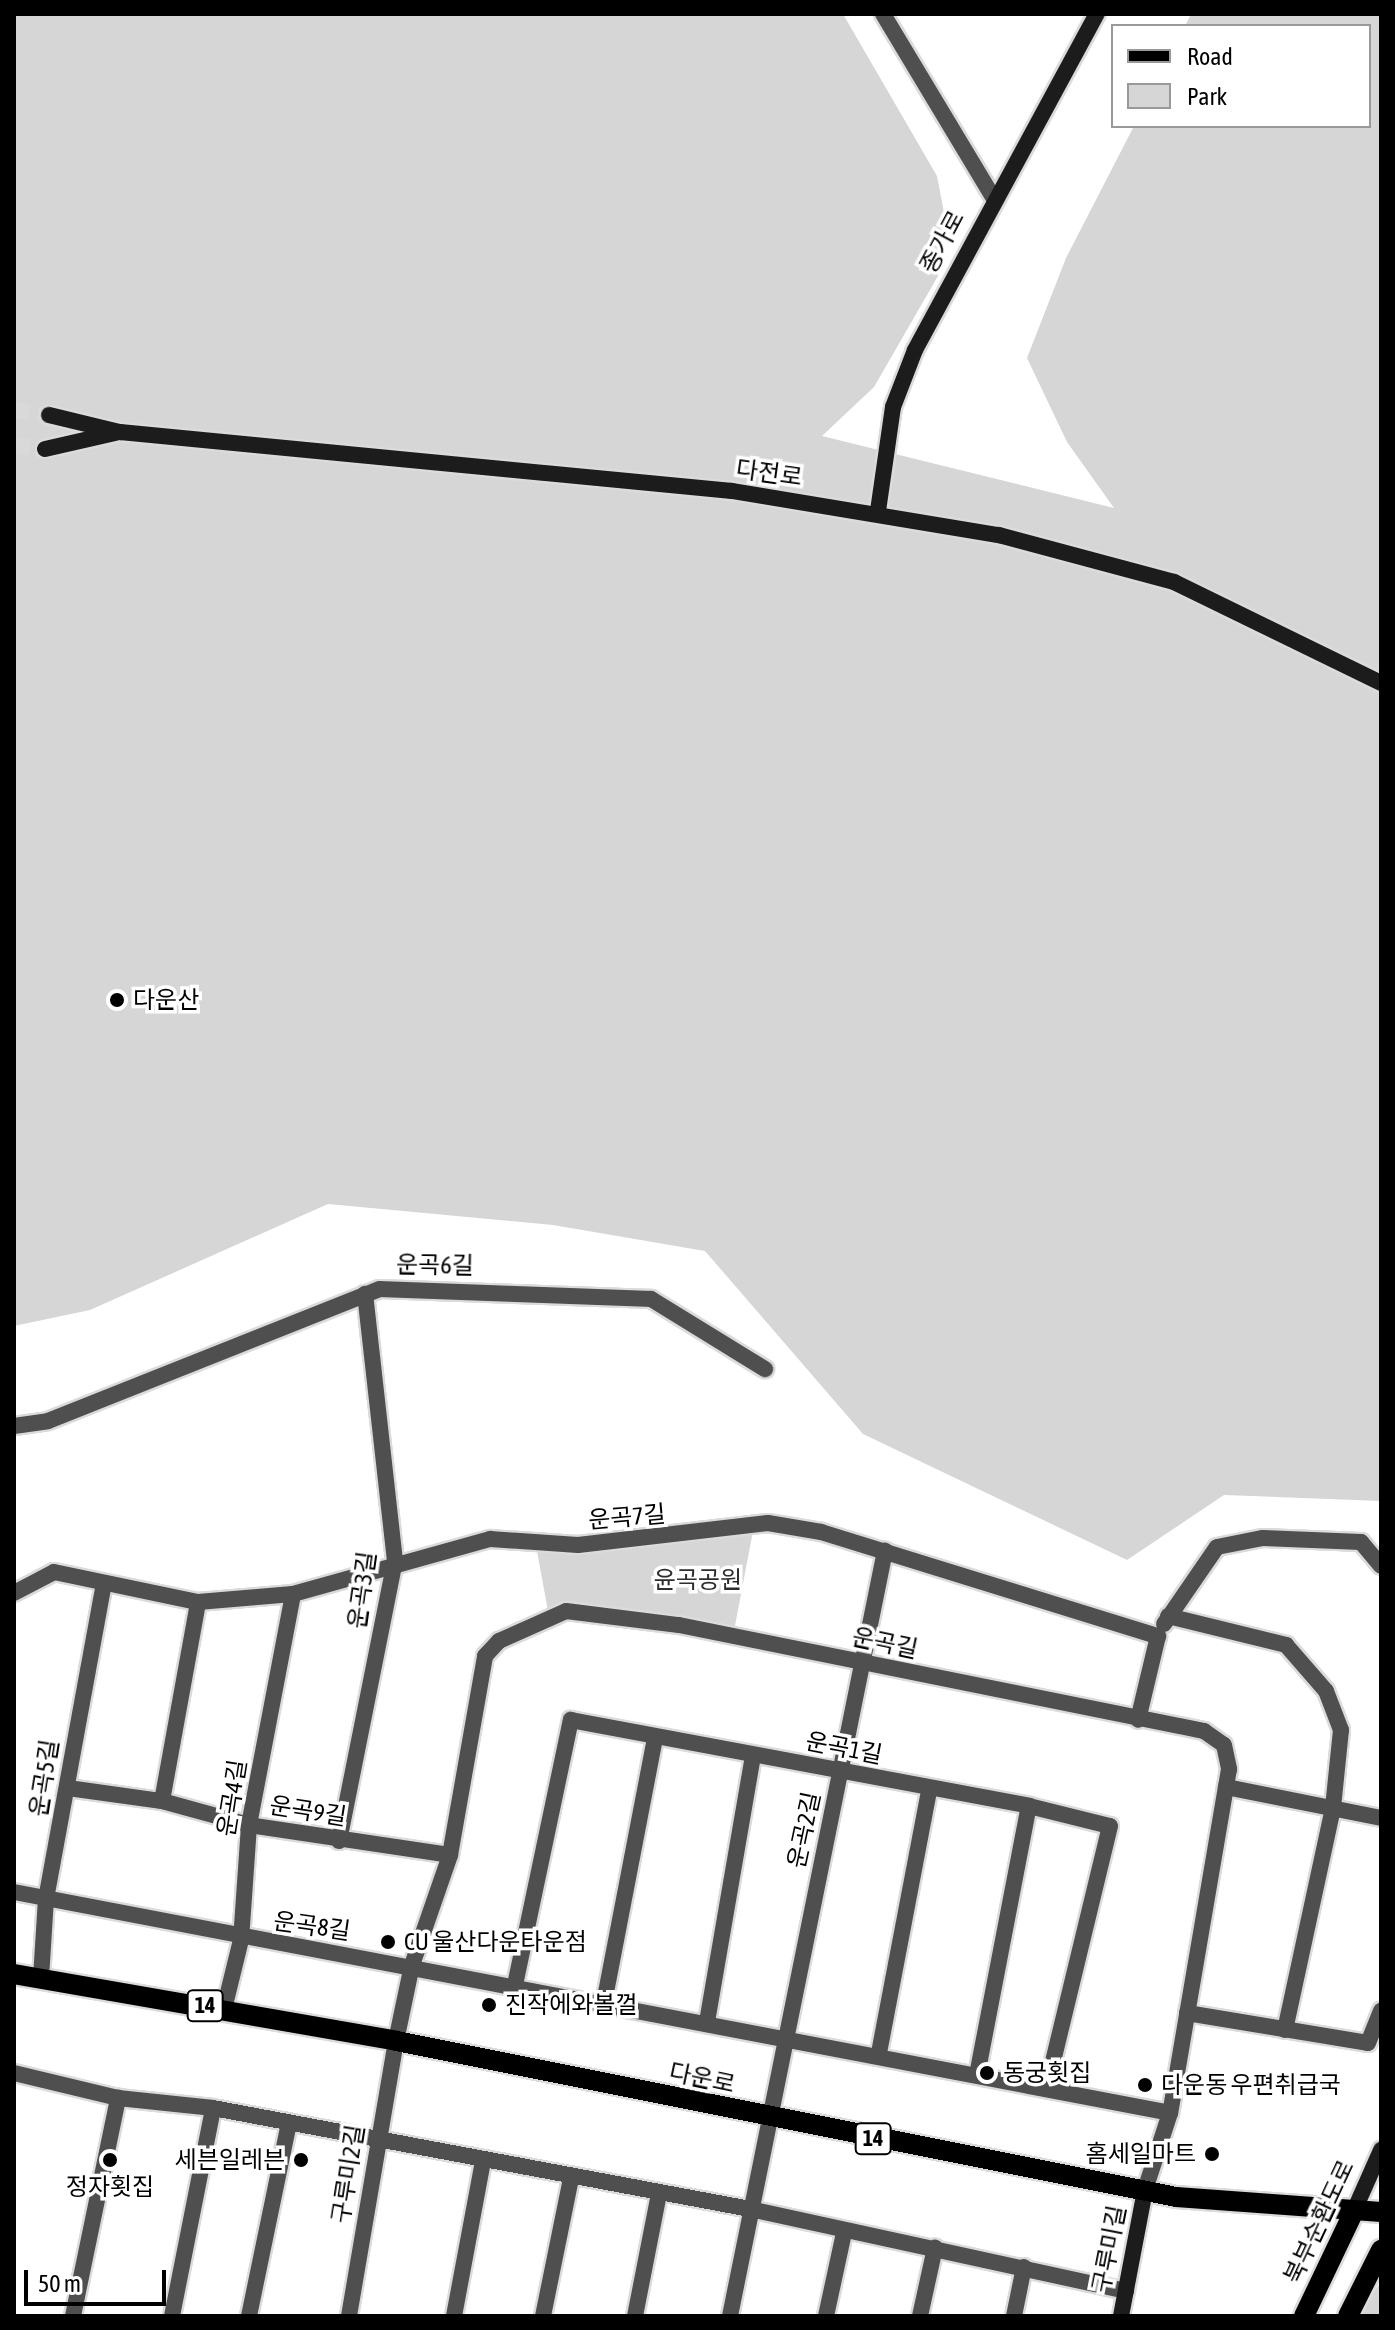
<!DOCTYPE html>
<meta charset="utf-8">
<style>
body{margin:0}
#map{position:relative;width:1395px;height:2330px;overflow:hidden;background:#fff;font-family:"Asap Condensed","Noto Sans KR",sans-serif}
div>[style]{position:absolute}
[style*='--x']{left:calc(var(--x)*1px);top:calc(var(--y)*1px);width:calc(var(--w)*1px);rotate:calc(var(--a)*1deg)}
.green>*{inset:0;background:#d6d6d6}
.secondary-tunnel>*{height:16px;margin-top:-8px;transform-origin:0;background:repeating-linear-gradient(90deg,#d9d9d9 0 16px,transparent 0 24px)}
.roads{filter:drop-shadow(2px 0 #dbdbdb) drop-shadow(-2px 0 #dbdbdb) drop-shadow(0 2px #dbdbdb) drop-shadow(0 -2px #dbdbdb)}
.street>*{height:16px;margin:-8px;padding:0 8px;transform-origin:8px;border-radius:8px;background:#4f4f4f}
.secondary>*{height:16px;margin:-8px;padding:0 8px;transform-origin:8px;border-radius:8px;background:#1c1c1c}
.primary>*{height:20px;margin:-10px;padding:0 10px;transform-origin:10px;border-radius:10px;background:#000}
.dots>*{width:22px;height:22px;translate:-50% -50%;box-sizing:border-box;border:4px solid #fff;border-radius:50%}
span{translate:-50% -50%;white-space:nowrap;text-align:center;line-height:1.15;-webkit-text-stroke:7px #fff;paint-order:stroke}
.shield-label span{padding:2px 6px;background:#fff;border:2px solid;border-radius:6px;-webkit-text-stroke-width:0}
.shield-label{font-size:22px;color:#000;font-weight:700}
.street-label{font-size:24px;color:#000}
.poi-label{font-size:24px;color:#000}
.left{translate:0 -50%;text-align:left}
.right{translate:-100% -50%;text-align:right}
.park-label{font-size:24px;color:#2d2d2d}
.frame{position:absolute;inset:0;border:16px solid #000;pointer-events:none}
.legend{position:absolute;left:1111px;top:24px;width:260px;height:104px;box-sizing:border-box;background:#fff;border:2px solid #999;margin:0;padding:10px 14px;list-style:none;font-size:24px;color:#000}
.legend li{display:flex;align-items:center;gap:16px;height:40px}
.legend b{width:40px;border:2px solid #999}
.scale{position:absolute;left:24px;top:2270px;width:142px;height:36px;box-sizing:border-box;border:4px solid #000;border-top:0;padding-left:10px;font-size:24px;line-height:28px;white-space:nowrap;color:#000;-webkit-text-stroke:6px #fff;paint-order:stroke}
</style>
<div id="map">
<div class="green">
<div style="clip-path:polygon(14px 14px,843px 14px,937px 176px,946px 223px,938px 276px,874px 387px,822px 436px,1114px 508px,1067px 442px,1027px 358px,1066px 258px,1134px 126px,1369px 126px,1369px 26px,1185px 26px,1191px 14px,1381px 14px,1381px 1501px,1224px 1495px,1127px 1560px,863px 1434px,705px 1251px,553px 1225px,328px 1204px,90px 1310px,14px 1326px)"></div>
<div style="clip-path:polygon(753px 1531px,734px 1631px,578px 1604px,548px 1611px,536px 1546px)"></div>
<div style="clip-path:polygon(1381px 2282px,1381px 2316px,1359px 2316px,1368px 2299px)"></div>
</div>
<div class="secondary-tunnel">
<div style="--x:14;--y:410;--w:35;--a:8"></div>
<div style="--x:14;--y:445;--w:31;--a:7"></div>
</div>
<div class="roads">
<div class="street">
<div style="--x:883;--y:14;--w:214;--a:59"></div>
<div style="--x:14;--y:1426;--w:34;--a:-8"></div>
<div style="--x:48;--y:1421;--w:357;--a:-21.7"></div>
<div style="--x:380;--y:1289;--w:271;--a:2.1"></div>
<div style="--x:651;--y:1299;--w:134;--a:31.6"></div>
<div style="--x:14;--y:1593;--w:45;--a:-27.7"></div>
<div style="--x:54;--y:1572;--w:147;--a:11.8"></div>
<div style="--x:198;--y:1602;--w:95;--a:-4.8"></div>
<div style="--x:293;--y:1594;--w:205;--a:-15.6"></div>
<div style="--x:490;--y:1539;--w:88;--a:3.9"></div>
<div style="--x:578;--y:1545;--w:191;--a:-6.6"></div>
<div style="--x:768;--y:1523;--w:54;--a:9.6"></div>
<div style="--x:821;--y:1532;--w:353;--a:17.2"></div>
<div style="--x:1158;--y:1636;--w:86;--a:103.4"></div>
<div style="--x:1168;--y:1616;--w:122;--a:13.8"></div>
<div style="--x:1286;--y:1645;--w:61;--a:49"></div>
<div style="--x:1326;--y:1691;--w:42;--a:69"></div>
<div style="--x:1341;--y:1730;--w:78;--a:95.9"></div>
<div style="--x:1333;--y:1808;--w:227;--a:102.2"></div>
<div style="--x:1164;--y:1624;--w:93;--a:-55.5"></div>
<div style="--x:1217;--y:1547;--w:47;--a:-11.1"></div>
<div style="--x:1263;--y:1538;--w:98;--a:2.3"></div>
<div style="--x:1361;--y:1542;--w:31;--a:50"></div>
<div style="--x:1226;--y:1787;--w:158;--a:11.3"></div>
<div style="--x:68;--y:1788;--w:95;--a:7.9"></div>
<div style="--x:162;--y:1801;--w:90;--a:15.4"></div>
<div style="--x:249;--y:1825;--w:203;--a:8.5"></div>
<div style="--x:162;--y:1801;--w:202;--a:-79.7"></div>
<div style="--x:339;--y:1841;--w:286;--a:-78.7"></div>
<div style="--x:395;--y:1561;--w:269;--a:-96.4"></div>
<div style="--x:14;--y:1892;--w:1177;--a:10.82"></div>
<div style="--x:41;--y:1978;--w:79;--a:-86.4"></div>
<div style="--x:46;--y:1899;--w:317;--a:-79.6"></div>
<div style="--x:515;--y:1985;--w:271;--a:-78.1"></div>
<div style="--x:571;--y:1720;--w:466;--a:10.6"></div>
<div style="--x:1029;--y:1806;--w:83;--a:13.9"></div>
<div style="--x:1110;--y:1826;--w:268;--a:103.6"></div>
<div style="--x:604;--y:2003;--w:270;--a:-79.1"></div>
<div style="--x:224;--y:2009;--w:71;--a:-76.2"></div>
<div style="--x:241;--y:1940;--w:115;--a:-86"></div>
<div style="--x:249;--y:1825;--w:235;--a:-79.2"></div>
<div style="--x:1187;--y:2013;--w:183;--a:9.4"></div>
<div style="--x:1368;--y:2043;--w:35;--a:-68"></div>
<div style="--x:707;--y:2022;--w:271;--a:-80.2"></div>
<div style="--x:879;--y:2053;--w:268;--a:-79.2"></div>
<div style="--x:14;--y:2073;--w:107;--a:13.5"></div>
<div style="--x:118;--y:2098;--w:96;--a:6"></div>
<div style="--x:213;--y:2108;--w:546;--a:10.65"></div>
<div style="--x:750;--y:2209;--w:385;--a:12.3"></div>
<div style="--x:977;--y:2075;--w:274;--a:-79.1"></div>
<div style="--x:73;--y:2316;--w:223;--a:-78.3"></div>
<div style="--x:172;--y:2316;--w:212;--a:-78.8"></div>
<div style="--x:249;--y:2316;--w:197;--a:-78.3"></div>
<div style="--x:349;--y:2316;--w:279;--a:-80.3"></div>
<div style="--x:396;--y:2041;--w:78;--a:-78.1"></div>
<div style="--x:412;--y:1965;--w:116;--a:-70.9"></div>
<div style="--x:450;--y:1855;--w:202;--a:-80"></div>
<div style="--x:485;--y:1656;--w:21;--a:-47"></div>
<div style="--x:499;--y:1641;--w:73;--a:-24.1"></div>
<div style="--x:566;--y:1611;--w:114;--a:7.1"></div>
<div style="--x:679;--y:1625;--w:536;--a:11.41"></div>
<div style="--x:1204;--y:1731;--w:24;--a:35"></div>
<div style="--x:1224;--y:1745;--w:25;--a:78"></div>
<div style="--x:1229;--y:1769;--w:349;--a:99.7"></div>
<div style="--x:1170;--y:2113;--w:81;--a:108"></div>
<div style="--x:454;--y:2316;--w:158;--a:-79.4"></div>
<div style="--x:543;--y:2316;--w:141;--a:-78.5"></div>
<div style="--x:635;--y:2316;--w:124;--a:-78.9"></div>
<div style="--x:730;--y:2316;--w:781;--a:-78.55"></div>
<div style="--x:826;--y:2316;--w:85;--a:-77.8"></div>
<div style="--x:920;--y:2316;--w:70;--a:-77.6"></div>
<div style="--x:1014;--y:2316;--w:50;--a:-78.5"></div>
</div>
<div class="secondary">
<div style="--x:49;--y:415;--w:73;--a:13.5"></div>
<div style="--x:120;--y:432;--w:615;--a:5.51"></div>
<div style="--x:732;--y:491;--w:271;--a:9.4"></div>
<div style="--x:999;--y:535;--w:181;--a:15"></div>
<div style="--x:1174;--y:582;--w:230;--a:26"></div>
<div style="--x:45;--y:449;--w:72;--a:-12.9"></div>
<div style="--x:878;--y:511;--w:105;--a:-81.8"></div>
<div style="--x:893;--y:407;--w:61;--a:-68.9"></div>
<div style="--x:915;--y:350;--w:382;--a:-61.6"></div>
<div style="--x:1354;--y:2211;--w:67;--a:-66.1"></div>
<div style="--x:1121;--y:2316;--w:128;--a:-79.2"></div>
</div>
<div class="primary">
<div style="--x:14;--y:1974;--w:388;--a:9.9"></div>
<div style="--x:396;--y:2041;--w:795;--a:11.31"></div>
<div style="--x:1176;--y:2197;--w:206;--a:4.2"></div>
<div style="--x:1304;--y:2316;--w:116;--a:-64.5"></div>
<div style="--x:1348;--y:2316;--w:74;--a:-63.4"></div>
</div>
</div>
<div class="dots">
<div style="left:117px;top:1000px;background:#000"></div>
<div style="left:388px;top:1942px;background:#000"></div>
<div style="left:489px;top:2005px;background:#000"></div>
<div style="left:987px;top:2073px;background:#000"></div>
<div style="left:1145px;top:2085px;background:#000"></div>
<div style="left:1212px;top:2154px;background:#000"></div>
<div style="left:110px;top:2160px;background:#000"></div>
<div style="left:301px;top:2160px;background:#000"></div>
</div>
<div class="shield-label">
<span style="left:205px;top:2006px">14</span>
<span style="left:873px;top:2139px">14</span>
</div>
<div class="street-label">
<span style="left:942px;top:242px;rotate:-62deg">종가로</span>
<span style="left:769px;top:473px;rotate:8deg">다전로</span>
<span style="left:435px;top:1265px;rotate:1deg">운곡6길</span>
<span style="left:627px;top:1517px;rotate:-5deg">운곡7길</span>
<span style="left:362px;top:1590px;rotate:-82deg">운곡3길</span>
<span style="left:885px;top:1643px;rotate:12deg">운곡길</span>
<span style="left:844px;top:1748px;rotate:11deg">운곡1길</span>
<span style="left:44px;top:1778px;rotate:-81deg">운곡5길</span>
<span style="left:232px;top:1798px;rotate:-81deg">운곡4길</span>
<span style="left:308px;top:1811px;rotate:9deg">운곡9길</span>
<span style="left:804px;top:1830px;rotate:-78deg">운곡2길</span>
<span style="left:312px;top:1926px;rotate:8deg">운곡8길</span>
<span style="left:702px;top:2078px;rotate:12deg">다운로</span>
<span style="left:348px;top:2174px;rotate:-81deg">구루미2길</span>
<span style="left:1319px;top:2222px;rotate:-65deg">북부순환도로</span>
<span style="left:1109px;top:2249px;rotate:-79deg">구루미길</span>
</div>
<div class="poi-label">
<span class="left" style="left:133px;top:1000px">다운산</span>
<span class="left" style="left:404px;top:1942px">CU 울산다운타운점</span>
<span class="left" style="left:505px;top:2005px">진작에와볼껄</span>
<span class="left" style="left:1003px;top:2073px">동궁횟집</span>
<span class="left" style="left:1161px;top:2085px">다운동 우편취급국</span>
<span class="right" style="left:1196px;top:2154px">홈세일마트</span>
<span class="right" style="left:285px;top:2160px">세븐일레븐</span>
<span style="left:110px;top:2187px">정자횟집</span>
</div>
<div class="park-label">
<span style="left:698px;top:1580px">윤곡공원</span>
</div>
<div class="frame"></div>
<ul class="legend">
<li><b style="height:10px;background:#000"></b>Road</li>
<li><b style="height:22px;background:#d6d6d6"></b>Park</li>
</ul>
<div class="scale">50 m</div>
</div>
